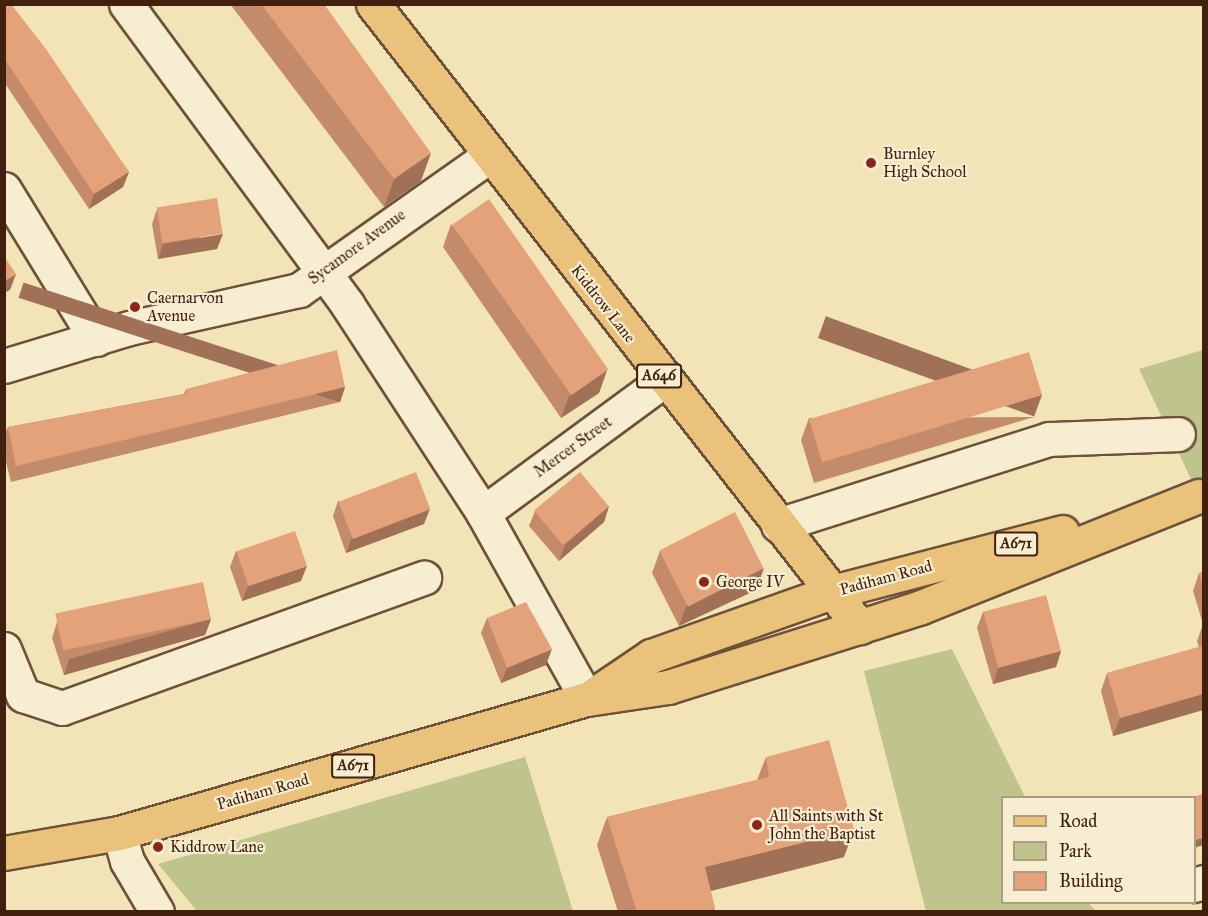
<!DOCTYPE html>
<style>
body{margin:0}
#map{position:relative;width:1208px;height:916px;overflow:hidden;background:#f3e4b8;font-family:"IM FELL Great Primer",serif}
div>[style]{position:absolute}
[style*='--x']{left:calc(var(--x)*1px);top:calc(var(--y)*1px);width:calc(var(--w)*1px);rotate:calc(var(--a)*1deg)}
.green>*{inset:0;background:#bfc38c}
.roads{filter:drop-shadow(2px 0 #6e513a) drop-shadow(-2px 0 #6e513a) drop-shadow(0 2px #6e513a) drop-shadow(0 -2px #6e513a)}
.minor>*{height:33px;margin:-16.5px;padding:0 16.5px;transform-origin:16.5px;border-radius:16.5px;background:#f7edd1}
.major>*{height:33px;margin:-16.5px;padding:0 16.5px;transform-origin:16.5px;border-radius:16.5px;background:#eac27c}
.wall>*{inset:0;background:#c48b6a}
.shaded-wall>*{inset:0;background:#a07156;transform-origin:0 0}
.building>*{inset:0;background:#e4a27b;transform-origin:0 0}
.dots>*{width:16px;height:16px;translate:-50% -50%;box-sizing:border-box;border:3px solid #f7edd1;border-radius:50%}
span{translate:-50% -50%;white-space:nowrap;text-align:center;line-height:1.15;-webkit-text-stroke:4.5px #f7edd1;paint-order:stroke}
.shield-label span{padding:2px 4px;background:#f7edd1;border:2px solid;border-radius:4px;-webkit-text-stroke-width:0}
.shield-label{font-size:15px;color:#412010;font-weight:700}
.poi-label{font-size:16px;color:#412010}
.left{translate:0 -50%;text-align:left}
.street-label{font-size:16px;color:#412010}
.frame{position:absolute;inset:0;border:6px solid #412010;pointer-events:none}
.legend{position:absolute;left:1001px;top:796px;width:195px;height:108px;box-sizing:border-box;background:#f7edd1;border:2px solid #ae9b84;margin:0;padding:8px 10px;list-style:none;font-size:18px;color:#412010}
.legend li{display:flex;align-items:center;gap:12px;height:30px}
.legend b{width:30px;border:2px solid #ae9b84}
</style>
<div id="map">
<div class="green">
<div style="clip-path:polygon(1203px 350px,1203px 495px,1199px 496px,1139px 369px)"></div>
<div style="clip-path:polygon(952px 649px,1025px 797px,1002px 798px,1002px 902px,1088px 903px,1096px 911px,926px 911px,864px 671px)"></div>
<div style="clip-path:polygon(525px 757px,573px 911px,197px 911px,158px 864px)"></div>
</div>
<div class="roads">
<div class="minor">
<div style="--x:126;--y:4;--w:373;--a:53.6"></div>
<div style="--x:347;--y:304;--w:249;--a:56.9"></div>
<div style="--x:483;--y:513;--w:213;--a:60.8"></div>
<div style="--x:4;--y:189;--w:176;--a:58.5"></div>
<div style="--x:4;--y:366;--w:131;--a:-16.9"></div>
<div style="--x:129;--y:328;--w:174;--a:-12.6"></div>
<div style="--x:299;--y:290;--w:232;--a:-35.2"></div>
<div style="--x:483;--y:513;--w:223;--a:-36.3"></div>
<div style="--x:778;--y:525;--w:284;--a:-17.6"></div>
<div style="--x:1049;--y:439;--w:129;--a:-2.2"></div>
<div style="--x:4;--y:649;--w:50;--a:67.6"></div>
<div style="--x:23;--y:695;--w:41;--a:18.4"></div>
<div style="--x:62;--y:708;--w:385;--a:-19.8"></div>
<div style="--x:119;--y:833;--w:29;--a:74"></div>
<div style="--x:127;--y:861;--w:59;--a:59.5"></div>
<div style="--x:1194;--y:885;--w:10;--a:-17"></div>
</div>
<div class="major">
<div style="--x:373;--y:4;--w:791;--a:51.99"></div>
<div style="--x:595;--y:694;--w:68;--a:-34.2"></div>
<div style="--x:651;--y:656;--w:192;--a:-19.5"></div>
<div style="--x:832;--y:592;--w:238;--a:-14.6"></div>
<div style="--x:4;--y:853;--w:117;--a:-9.9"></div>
<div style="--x:119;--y:833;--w:487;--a:-16"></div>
<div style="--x:587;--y:699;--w:82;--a:-8.4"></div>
<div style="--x:668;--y:687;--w:265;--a:-17.5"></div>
<div style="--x:921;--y:607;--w:299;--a:-21.8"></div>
</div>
</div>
<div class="wall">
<div style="clip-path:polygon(4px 4px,129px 172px,123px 187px,89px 209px,4px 82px)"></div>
<div style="clip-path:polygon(230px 4px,324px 4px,421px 181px,384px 207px)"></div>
<div style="clip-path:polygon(157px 209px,217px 249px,158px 259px,152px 224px)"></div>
<div style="clip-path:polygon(451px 224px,607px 370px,599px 393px,561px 418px,443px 247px)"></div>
<div style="clip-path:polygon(345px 387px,340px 402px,11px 482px,4px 454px,4px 435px,8px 427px,184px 394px,186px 389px)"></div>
<div style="clip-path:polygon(1034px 417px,814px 483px,801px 440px,809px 418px)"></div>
<div style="clip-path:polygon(338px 501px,424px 524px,346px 553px,333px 516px)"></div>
<div style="clip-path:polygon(609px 506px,604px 522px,559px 561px,529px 526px,535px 511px)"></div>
<div style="clip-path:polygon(236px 551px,301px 581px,242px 601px,230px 567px)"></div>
<div style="clip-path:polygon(660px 551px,756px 590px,679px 626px,652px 573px)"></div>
<div style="clip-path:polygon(1203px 572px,1203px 710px,1113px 736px,1101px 691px,1107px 673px,1199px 647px,1197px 641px,1203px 624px,1193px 591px,1199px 573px)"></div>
<div style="clip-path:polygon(983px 612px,1061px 651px,1056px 667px,993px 684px,977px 628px)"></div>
<div style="clip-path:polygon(487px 618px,546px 665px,501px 683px,481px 633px)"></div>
<div style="clip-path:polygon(211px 619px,205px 635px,64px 675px,52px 638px,57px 622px)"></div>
<div style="clip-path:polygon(766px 757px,844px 857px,710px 891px,715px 908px,713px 912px,618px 912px,597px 845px,607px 817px,757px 780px)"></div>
</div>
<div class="shaded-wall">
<div style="clip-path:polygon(431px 153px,421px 181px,384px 207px,394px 179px)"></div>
<div style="clip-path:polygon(129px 172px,123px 187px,89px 209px,94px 194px)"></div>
<div style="clip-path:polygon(223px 234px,217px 249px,158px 259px,163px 244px)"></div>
<div style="clip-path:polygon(16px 274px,10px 290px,4px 293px,4px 281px)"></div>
<div style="clip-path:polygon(607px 370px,599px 393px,561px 418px,569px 396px)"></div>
<div style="left:345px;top:387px;width:16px;height:338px;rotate:108deg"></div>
<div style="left:1042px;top:395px;width:23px;height:230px;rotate:110deg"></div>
<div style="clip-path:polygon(609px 506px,604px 522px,559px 561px,565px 545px)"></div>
<div style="clip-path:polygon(430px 509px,424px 524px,346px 553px,352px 537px)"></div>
<div style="clip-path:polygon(307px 566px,301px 581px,242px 601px,248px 586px)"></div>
<div style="clip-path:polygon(764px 568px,756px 590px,679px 626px,687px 604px)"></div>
<div style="clip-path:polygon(211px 619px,205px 635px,64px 675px,69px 659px)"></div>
<div style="clip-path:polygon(552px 649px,546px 665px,501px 683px,507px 668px)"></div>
<div style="clip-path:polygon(1061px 651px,1056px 667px,993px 684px,998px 668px)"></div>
<div style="clip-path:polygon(1203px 694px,1203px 710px,1113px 736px,1120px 718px)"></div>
<div style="clip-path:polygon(854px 830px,844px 857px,695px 895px,705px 867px)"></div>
<div style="clip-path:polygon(1203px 838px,1203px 845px,1194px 848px,1194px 840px)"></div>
</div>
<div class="building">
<div style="clip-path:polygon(4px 4px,11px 4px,46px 49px,129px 172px,94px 194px,4px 58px)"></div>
<div style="clip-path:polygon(261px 4px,324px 4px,431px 153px,394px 179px)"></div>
<div style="left:217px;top:198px;width:36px;height:61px;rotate:81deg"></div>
<div style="left:489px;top:199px;width:208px;height:45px;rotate:55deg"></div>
<div style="clip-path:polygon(4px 256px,16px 274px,4px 281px)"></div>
<div style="clip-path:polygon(337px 350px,345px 387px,16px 466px,8px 427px,187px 394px,186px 389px)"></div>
<div style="left:1029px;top:352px;width:45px;height:230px;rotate:73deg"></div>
<div style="left:416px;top:472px;width:40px;height:83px;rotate:69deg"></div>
<div style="left:580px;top:472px;width:45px;height:60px;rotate:50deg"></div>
<div style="left:735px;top:512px;width:63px;height:85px;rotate:63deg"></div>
<div style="left:295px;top:531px;width:37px;height:62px;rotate:71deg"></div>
<div style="clip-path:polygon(1203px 572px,1203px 587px,1199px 573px)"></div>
<div style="left:203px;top:582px;width:38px;height:151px;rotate:78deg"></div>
<div style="left:1046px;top:595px;width:58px;height:65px;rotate:75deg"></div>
<div style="clip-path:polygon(526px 602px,552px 649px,507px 668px,487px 618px)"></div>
<div style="clip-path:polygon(1203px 646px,1203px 694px,1120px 718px,1107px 673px)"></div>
<div style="clip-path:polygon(829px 740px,854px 830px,705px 867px,715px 908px,705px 912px,637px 912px,607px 817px,769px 777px,766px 757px)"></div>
<div style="clip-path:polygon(1203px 794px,1203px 838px,1194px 840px,1194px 798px,1188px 798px)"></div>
</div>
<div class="dots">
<div style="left:871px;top:163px;background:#8f2418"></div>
<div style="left:135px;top:307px;background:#8f2418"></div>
<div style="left:704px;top:582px;background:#8f2418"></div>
<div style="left:757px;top:825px;background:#8f2418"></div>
<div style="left:158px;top:847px;background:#8f2418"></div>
</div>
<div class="shield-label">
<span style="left:659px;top:376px">A646</span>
<span style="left:1016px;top:544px">A671</span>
<span style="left:353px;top:766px">A671</span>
</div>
<div class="poi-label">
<span class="left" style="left:883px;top:163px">Burnley<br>High School</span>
<span class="left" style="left:147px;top:307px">Caernarvon<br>Avenue</span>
<span class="left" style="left:716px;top:582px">George IV</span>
<span class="left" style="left:769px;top:825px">All Saints with St<br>John the Baptist</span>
<span class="left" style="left:170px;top:847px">Kiddrow Lane</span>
</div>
<div class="street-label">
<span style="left:357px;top:247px;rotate:-36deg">Sycamore Avenue</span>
<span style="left:603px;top:304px;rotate:52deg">Kiddrow Lane</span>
<span style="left:573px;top:447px;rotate:-36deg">Mercer Street</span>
<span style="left:886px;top:578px;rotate:-15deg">Padiham Road</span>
<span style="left:263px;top:792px;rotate:-16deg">Padiham Road</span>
</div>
<div class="frame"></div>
<ul class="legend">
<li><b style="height:8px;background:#eac27c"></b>Road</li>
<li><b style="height:16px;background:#bfc38c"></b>Park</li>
<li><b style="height:16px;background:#e4a27b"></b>Building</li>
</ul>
</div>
